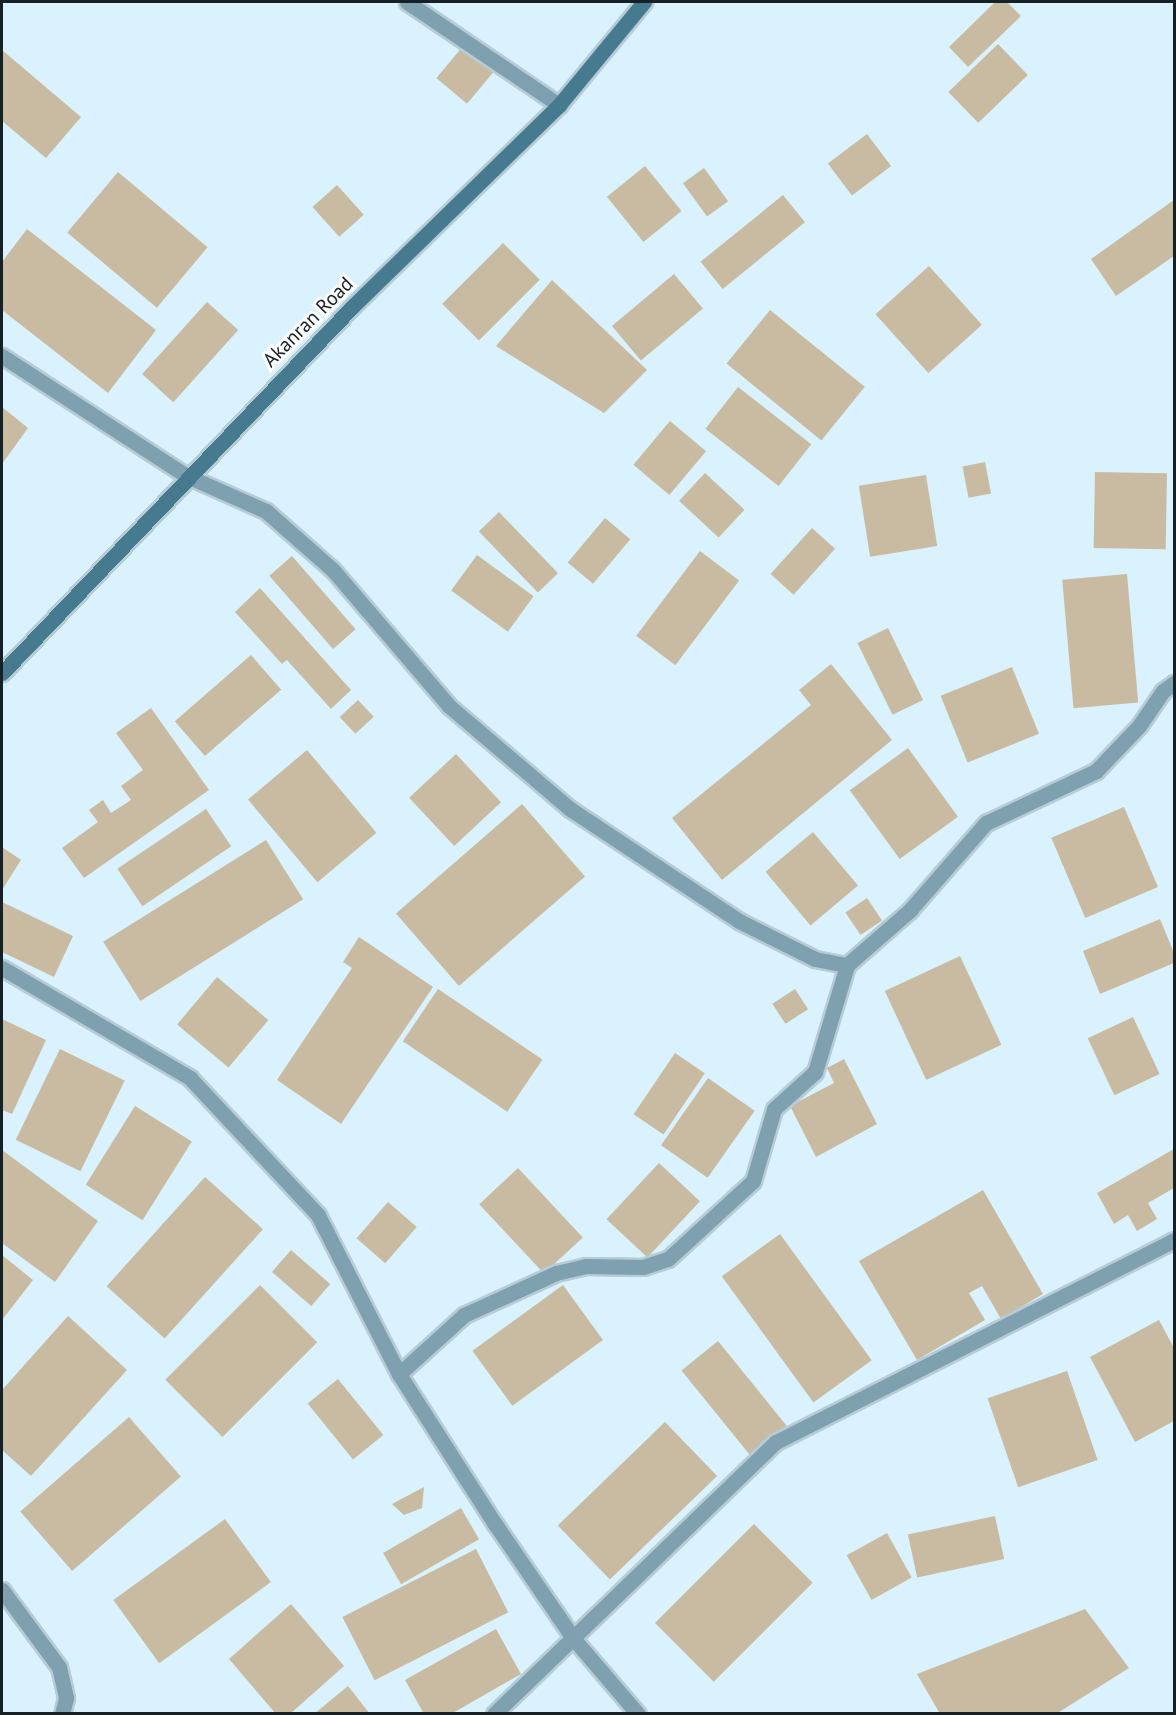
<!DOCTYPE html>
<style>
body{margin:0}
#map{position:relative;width:1176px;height:1715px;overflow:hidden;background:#d9f2fe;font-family:"PT Sans",sans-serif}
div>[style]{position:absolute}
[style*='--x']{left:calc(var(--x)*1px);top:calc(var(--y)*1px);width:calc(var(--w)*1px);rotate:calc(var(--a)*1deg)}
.building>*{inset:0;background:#c9bba1;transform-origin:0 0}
.roads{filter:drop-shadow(2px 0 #b6ccd7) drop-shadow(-2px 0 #b6ccd7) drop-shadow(0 2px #b6ccd7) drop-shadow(0 -2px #b6ccd7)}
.street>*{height:15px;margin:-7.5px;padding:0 7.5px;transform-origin:7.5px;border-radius:7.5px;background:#7ea0af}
.secondary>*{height:15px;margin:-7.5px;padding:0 7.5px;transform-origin:7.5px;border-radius:7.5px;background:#467a8f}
span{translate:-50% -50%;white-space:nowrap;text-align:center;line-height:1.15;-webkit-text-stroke:6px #fff;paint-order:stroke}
.street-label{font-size:20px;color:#152126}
.frame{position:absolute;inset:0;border:3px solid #152126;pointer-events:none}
</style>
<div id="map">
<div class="building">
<div style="clip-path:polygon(995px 2px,1007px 2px,1021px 16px,968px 67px,949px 47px)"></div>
<div style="left:998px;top:44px;width:43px;height:69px;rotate:46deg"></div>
<div style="left:464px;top:45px;width:40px;height:43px;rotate:40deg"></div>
<div style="clip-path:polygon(2px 50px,81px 117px,46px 158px,2px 121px)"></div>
<div style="left:867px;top:134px;width:40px;height:49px;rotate:53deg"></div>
<div style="left:645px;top:166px;width:58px;height:49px;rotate:51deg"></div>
<div style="left:704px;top:168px;width:41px;height:26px;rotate:54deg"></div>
<div style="left:118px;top:172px;width:117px;height:79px;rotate:40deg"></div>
<div style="left:337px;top:185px;width:40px;height:33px;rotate:48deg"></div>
<div style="left:783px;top:195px;width:35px;height:106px;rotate:51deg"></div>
<div style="clip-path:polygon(1174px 200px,1174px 256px,1116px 296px,1091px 259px)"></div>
<div style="clip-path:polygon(27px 229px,156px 330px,108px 393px,2px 310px,2px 262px)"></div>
<div style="left:503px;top:243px;width:52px;height:86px;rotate:45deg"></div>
<div style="left:929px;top:266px;width:79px;height:72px;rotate:48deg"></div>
<div style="left:674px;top:274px;width:45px;height:81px;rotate:50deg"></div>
<div style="clip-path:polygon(552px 280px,647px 370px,604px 413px,496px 346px)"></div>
<div style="left:207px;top:302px;width:42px;height:97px;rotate:42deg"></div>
<div style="left:770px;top:310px;width:122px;height:69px;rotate:39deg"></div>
<div style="left:738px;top:387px;width:93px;height:53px;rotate:38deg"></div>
<div style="clip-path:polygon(2px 407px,28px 428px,2px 464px)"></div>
<div style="left:670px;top:421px;width:47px;height:57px;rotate:40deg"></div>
<div style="left:985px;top:462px;width:32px;height:23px;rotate:79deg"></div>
<div style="left:1095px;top:472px;width:72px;height:76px;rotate:1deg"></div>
<div style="left:705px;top:473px;width:54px;height:38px;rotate:43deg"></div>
<div style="left:926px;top:475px;width:72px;height:68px;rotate:81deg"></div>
<div style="left:499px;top:512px;width:85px;height:28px;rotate:46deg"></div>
<div style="left:605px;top:518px;width:33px;height:58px;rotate:40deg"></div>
<div style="left:812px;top:528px;width:31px;height:62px;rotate:42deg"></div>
<div style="left:700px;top:551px;width:49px;height:106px;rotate:37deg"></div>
<div style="left:477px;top:555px;width:70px;height:44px;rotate:36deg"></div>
<div style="left:292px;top:556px;width:97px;height:30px;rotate:49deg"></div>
<div style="left:1127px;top:574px;width:129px;height:65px;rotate:85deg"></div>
<div style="clip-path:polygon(260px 588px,351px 690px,331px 709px,287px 660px,282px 664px,235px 612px)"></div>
<div style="left:888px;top:628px;width:80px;height:34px;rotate:64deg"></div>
<div style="left:251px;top:655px;width:46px;height:101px;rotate:49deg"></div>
<div style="clip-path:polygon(831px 664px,892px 740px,722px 880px,672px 818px,811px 705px,799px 690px)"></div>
<div style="left:1012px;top:667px;width:72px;height:77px;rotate:68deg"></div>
<div style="left:358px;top:700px;width:23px;height:25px;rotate:47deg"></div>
<div style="clip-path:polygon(151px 708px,209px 790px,84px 878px,62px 848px,98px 822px,89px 810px,103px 800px,111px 813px,131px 800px,121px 786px,143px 770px,116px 733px)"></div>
<div style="left:908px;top:748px;width:85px;height:72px;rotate:54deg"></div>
<div style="left:307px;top:750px;width:108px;height:77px;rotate:50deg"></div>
<div style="left:456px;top:754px;width:66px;height:64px;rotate:47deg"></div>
<div style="left:522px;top:804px;width:96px;height:167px;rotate:49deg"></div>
<div style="left:1124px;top:807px;width:87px;height:79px;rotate:67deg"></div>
<div style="left:206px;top:809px;width:45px;height:107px;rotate:56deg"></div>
<div style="left:813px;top:832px;width:70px;height:62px;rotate:50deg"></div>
<div style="left:266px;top:840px;width:70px;height:192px;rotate:58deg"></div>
<div style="clip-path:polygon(2px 847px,21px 860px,2px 890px)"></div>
<div style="left:867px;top:898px;width:27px;height:26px;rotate:56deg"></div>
<div style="clip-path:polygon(2px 902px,73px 936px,54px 977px,2px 952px)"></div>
<div style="clip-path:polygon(1160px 919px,1174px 953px,1174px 963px,1100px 994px,1083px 951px)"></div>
<div style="clip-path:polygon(359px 937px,433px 987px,341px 1124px,277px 1080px,352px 968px,343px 962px)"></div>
<div style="left:960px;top:956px;width:98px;height:83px;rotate:65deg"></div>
<div style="left:217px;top:977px;width:67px;height:62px;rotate:40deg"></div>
<div style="left:438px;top:989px;width:126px;height:63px;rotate:34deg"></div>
<div style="left:795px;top:989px;width:24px;height:27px;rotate:57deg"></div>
<div style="left:1133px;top:1017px;width:63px;height:50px;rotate:65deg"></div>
<div style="clip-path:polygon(2px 1019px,46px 1040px,12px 1114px,2px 1110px)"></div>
<div style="left:60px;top:1049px;width:72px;height:101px;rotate:26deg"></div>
<div style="left:675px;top:1053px;width:36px;height:74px;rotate:34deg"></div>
<div style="clip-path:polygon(844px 1059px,877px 1124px,816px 1157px,790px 1106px,834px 1083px,827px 1068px)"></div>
<div style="left:708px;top:1078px;width:57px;height:82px;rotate:35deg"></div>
<div style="left:135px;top:1106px;width:67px;height:93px;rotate:32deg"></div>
<div style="clip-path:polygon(1174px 1149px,1174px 1188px,1148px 1203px,1157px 1219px,1137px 1231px,1128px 1215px,1114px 1224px,1097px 1193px)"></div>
<div style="clip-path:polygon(2px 1150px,98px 1221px,55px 1282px,2px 1243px)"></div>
<div style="left:659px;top:1163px;width:56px;height:77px;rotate:43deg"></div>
<div style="left:518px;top:1168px;width:95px;height:53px;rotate:47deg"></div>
<div style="left:205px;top:1177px;width:78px;height:147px;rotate:42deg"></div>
<div style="clip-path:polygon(983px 1190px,1043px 1294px,1001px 1319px,982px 1286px,969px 1293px,985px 1320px,917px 1360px,859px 1261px)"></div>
<div style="left:388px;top:1202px;width:38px;height:48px;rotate:41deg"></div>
<div style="left:780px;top:1234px;width:156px;height:72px;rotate:54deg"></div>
<div style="left:291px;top:1250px;width:52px;height:29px;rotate:41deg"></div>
<div style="clip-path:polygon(2px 1255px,33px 1280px,2px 1320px)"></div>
<div style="left:260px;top:1285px;width:81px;height:134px;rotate:45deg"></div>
<div style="left:563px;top:1285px;width:68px;height:112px;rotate:54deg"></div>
<div style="clip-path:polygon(68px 1316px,127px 1370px,31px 1476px,2px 1450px,2px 1390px)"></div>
<div style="clip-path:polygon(1159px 1320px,1174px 1348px,1174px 1421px,1135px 1442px,1090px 1357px)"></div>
<div style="left:718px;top:1341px;width:109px;height:47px;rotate:51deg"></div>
<div style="left:1067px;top:1371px;width:94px;height:84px;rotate:71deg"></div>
<div style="left:338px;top:1379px;width:72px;height:39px;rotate:51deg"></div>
<div style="left:129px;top:1417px;width:79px;height:144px;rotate:49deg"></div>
<div style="left:665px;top:1422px;width:75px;height:149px;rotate:46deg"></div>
<div style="clip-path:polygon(424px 1487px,422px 1508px,404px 1515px,392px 1504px)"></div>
<div style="left:461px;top:1508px;width:36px;height:90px;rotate:60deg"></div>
<div style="left:995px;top:1516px;width:44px;height:89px;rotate:78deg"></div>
<div style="left:225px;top:1519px;width:78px;height:138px;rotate:54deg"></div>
<div style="left:754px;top:1524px;width:83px;height:140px;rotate:45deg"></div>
<div style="left:887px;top:1533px;width:51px;height:46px;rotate:61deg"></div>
<div style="left:476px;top:1549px;width:71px;height:150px;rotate:63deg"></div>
<div style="clip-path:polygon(291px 1604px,344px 1666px,290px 1714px,276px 1714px,229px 1659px)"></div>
<div style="clip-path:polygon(1085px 1609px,1129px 1668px,1056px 1714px,940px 1714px,917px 1674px)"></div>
<div style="clip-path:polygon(496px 1629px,521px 1674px,451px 1714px,424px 1714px,405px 1680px)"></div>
<div style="clip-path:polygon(348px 1686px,370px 1714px,314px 1714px)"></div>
</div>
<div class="roads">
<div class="street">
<div style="--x:407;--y:2;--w:184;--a:34.1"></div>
<div style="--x:2;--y:356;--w:221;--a:33"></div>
<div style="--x:187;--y:476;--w:86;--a:23.9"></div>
<div style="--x:266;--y:511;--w:89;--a:41.4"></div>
<div style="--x:333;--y:570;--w:179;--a:49.5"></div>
<div style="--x:449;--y:706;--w:159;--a:40.4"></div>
<div style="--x:570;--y:809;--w:203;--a:33.5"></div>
<div style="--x:739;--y:921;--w:85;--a:26.6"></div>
<div style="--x:815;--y:959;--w:33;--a:11"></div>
<div style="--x:2;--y:968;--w:218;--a:30.3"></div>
<div style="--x:190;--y:1078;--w:187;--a:46.9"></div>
<div style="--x:318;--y:1215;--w:178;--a:63"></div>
<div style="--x:399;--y:1374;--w:178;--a:57.4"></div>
<div style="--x:495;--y:1524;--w:138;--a:55.6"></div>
<div style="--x:573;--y:1638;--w:100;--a:49.5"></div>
<div style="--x:399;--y:1374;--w:88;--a:-42.2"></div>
<div style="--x:464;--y:1315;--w:101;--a:-24.5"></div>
<div style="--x:556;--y:1273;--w:31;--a:-13"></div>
<div style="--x:586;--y:1266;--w:57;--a:1"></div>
<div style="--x:643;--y:1267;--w:26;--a:-18"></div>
<div style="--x:668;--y:1259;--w:115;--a:-42.5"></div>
<div style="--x:753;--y:1181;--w:75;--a:-73.7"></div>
<div style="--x:774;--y:1109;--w:55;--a:-42.1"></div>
<div style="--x:815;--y:1072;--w:112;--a:-73.3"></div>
<div style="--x:847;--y:965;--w:84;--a:-41.1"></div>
<div style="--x:910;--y:910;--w:116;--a:-48.9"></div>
<div style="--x:986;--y:823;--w:122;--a:-25.3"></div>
<div style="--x:1096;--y:771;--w:62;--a:-46.3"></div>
<div style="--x:1139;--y:726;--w:42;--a:-55.6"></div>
<div style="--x:1163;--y:691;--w:14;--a:-36"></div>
<div style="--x:2;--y:1590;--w:96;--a:53.5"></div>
<div style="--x:59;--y:1667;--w:32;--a:77"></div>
<div style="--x:66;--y:1698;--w:16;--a:104"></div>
<div style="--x:494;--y:1714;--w:392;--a:-44"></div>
<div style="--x:776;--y:1442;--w:446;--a:-26.9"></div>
</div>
<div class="secondary">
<div style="--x:2;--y:673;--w:505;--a:-46.28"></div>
<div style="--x:351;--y:308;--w:291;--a:-44.3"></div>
<div style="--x:559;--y:105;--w:134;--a:-50.5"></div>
</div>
</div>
<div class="street-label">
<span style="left:308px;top:322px;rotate:-45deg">Akanran Road</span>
</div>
<div class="frame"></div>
</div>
